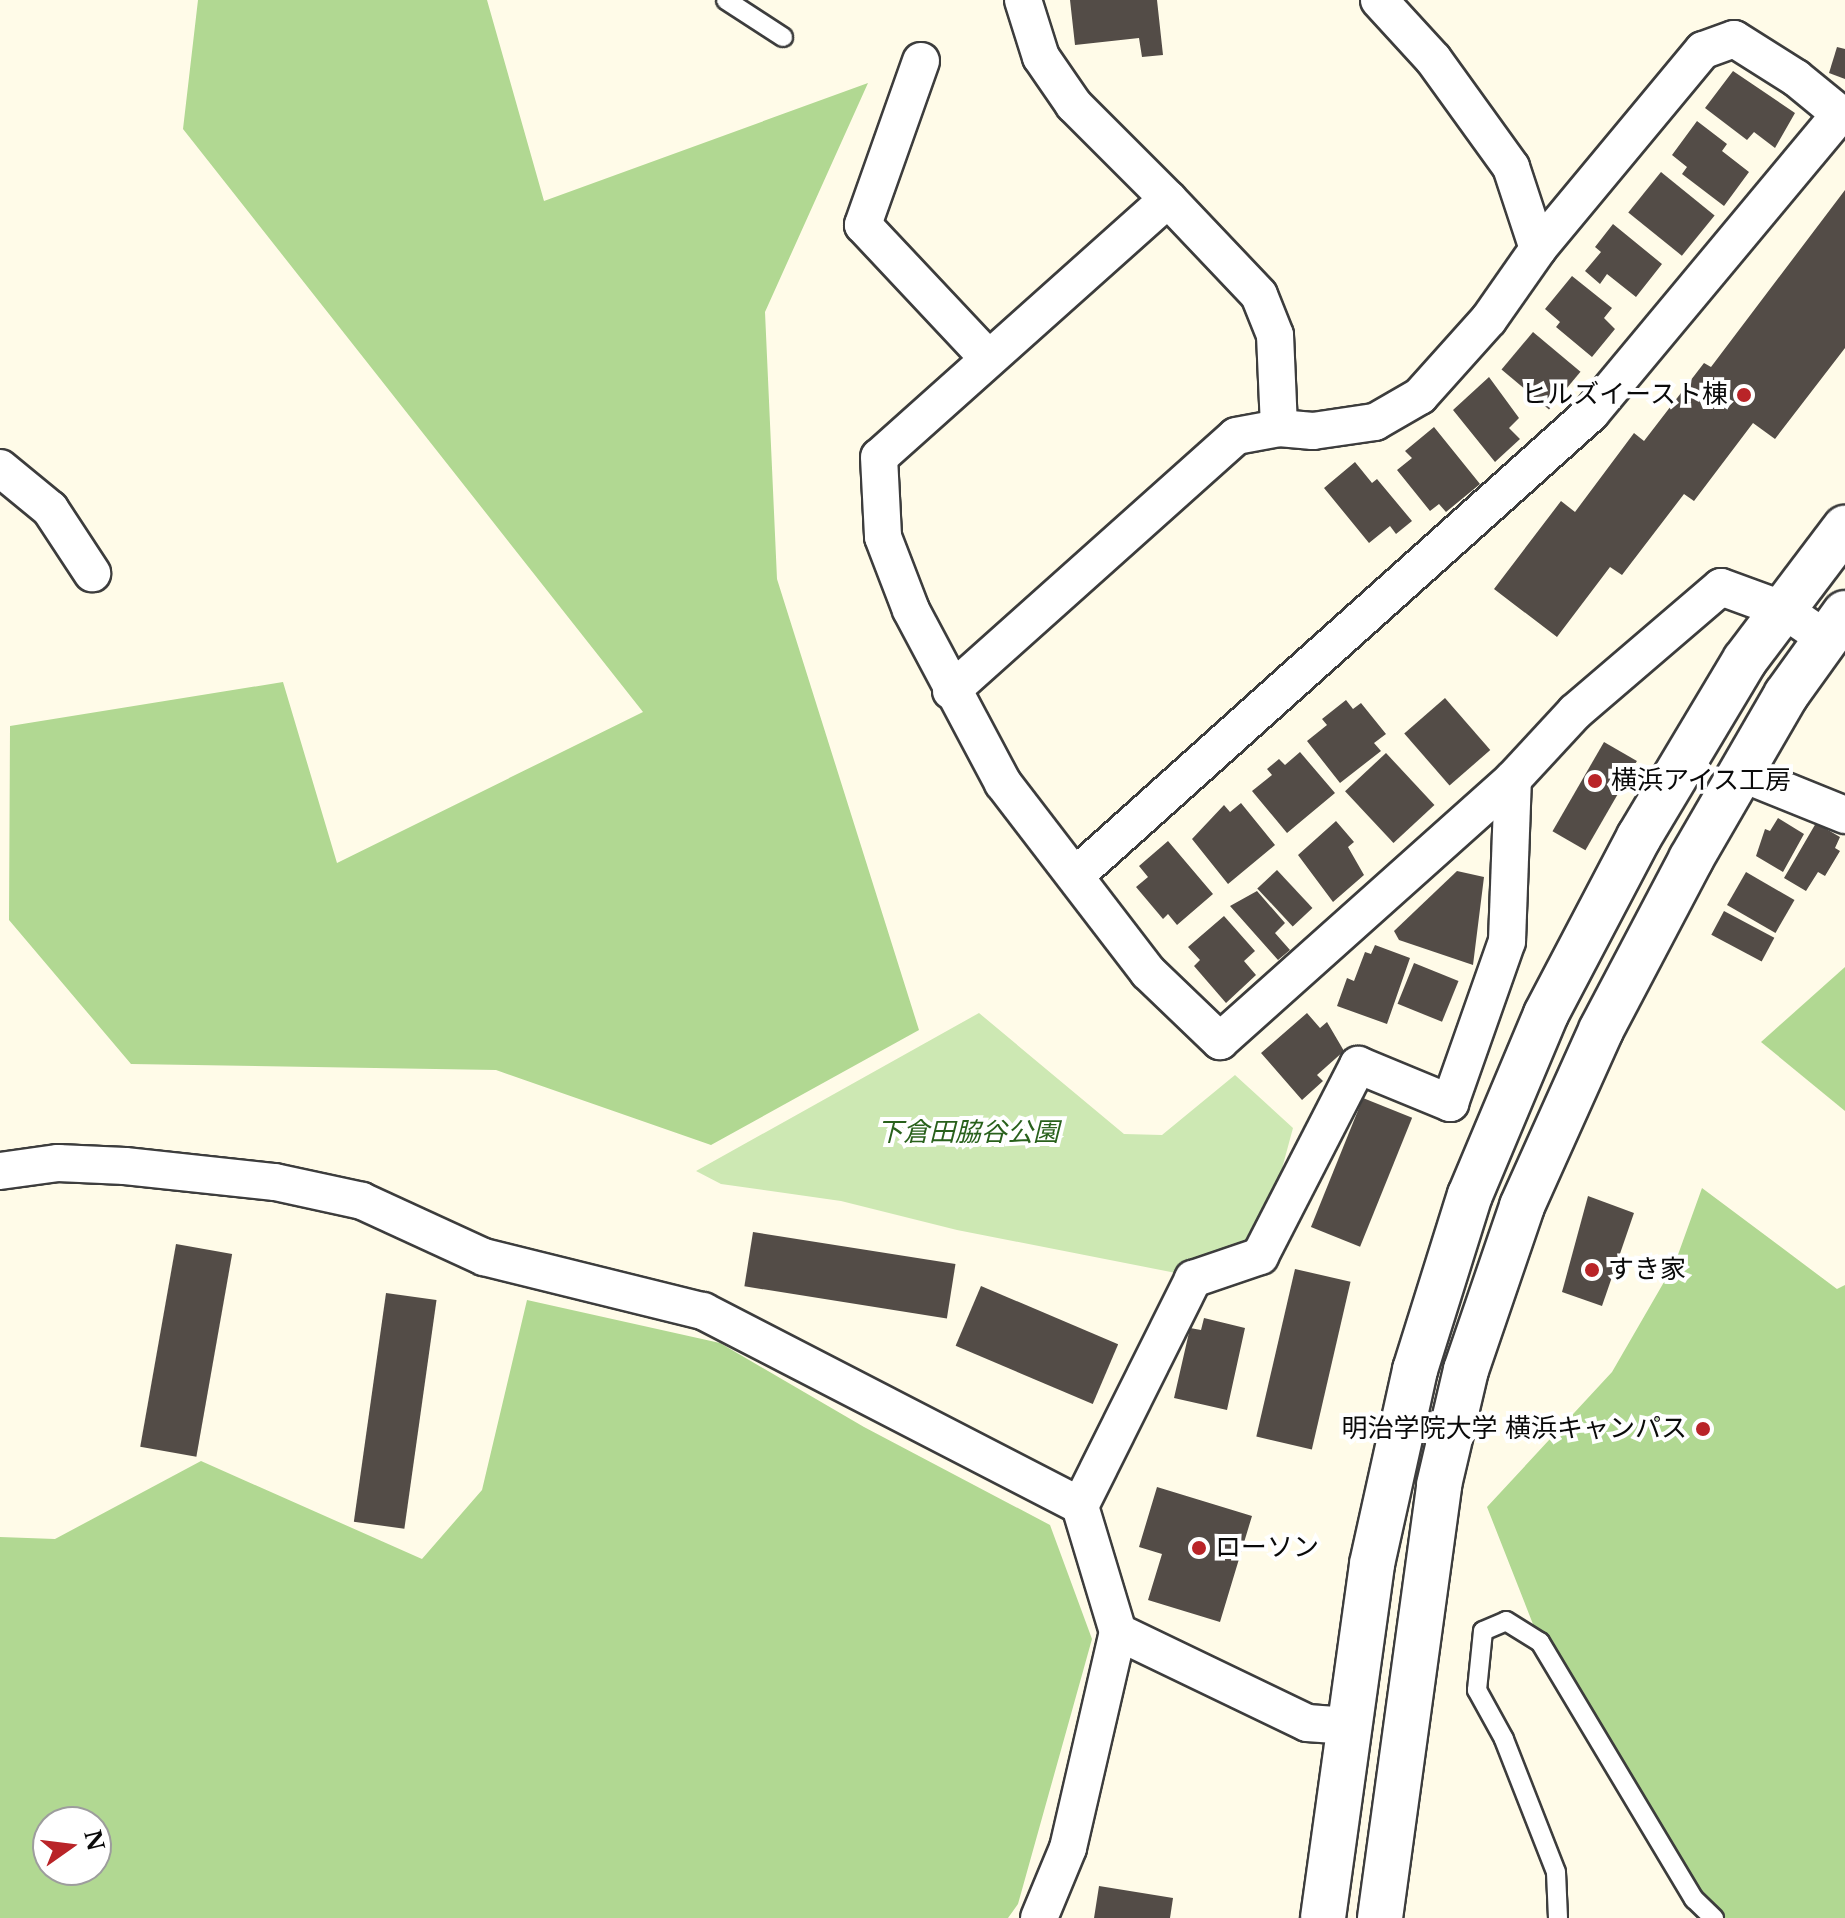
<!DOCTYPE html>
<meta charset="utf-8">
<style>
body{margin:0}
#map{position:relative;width:1845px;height:1918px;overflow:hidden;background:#fffbe8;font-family:"Libre Baskerville","Noto Sans JP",serif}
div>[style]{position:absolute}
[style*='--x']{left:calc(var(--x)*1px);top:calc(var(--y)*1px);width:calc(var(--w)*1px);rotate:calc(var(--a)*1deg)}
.green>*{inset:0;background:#cde8b3}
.forest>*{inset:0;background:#b1d892}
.building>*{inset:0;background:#534c47;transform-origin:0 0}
.roads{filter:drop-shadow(2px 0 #3d3d3d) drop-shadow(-2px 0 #3d3d3d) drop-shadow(0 2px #3d3d3d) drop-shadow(0 -2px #3d3d3d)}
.service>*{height:18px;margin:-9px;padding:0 9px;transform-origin:9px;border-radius:9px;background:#fff}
.minor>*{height:36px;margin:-18px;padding:0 18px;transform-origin:18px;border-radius:18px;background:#fff}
.tertiary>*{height:44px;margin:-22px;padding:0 22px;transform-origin:22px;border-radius:22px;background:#fff}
.dots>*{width:22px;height:22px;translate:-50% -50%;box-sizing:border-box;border:4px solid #fff;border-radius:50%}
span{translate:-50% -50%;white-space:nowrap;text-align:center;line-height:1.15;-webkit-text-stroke:8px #fff;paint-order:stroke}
.poi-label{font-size:26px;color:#0a0a0a}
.right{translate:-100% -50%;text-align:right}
.left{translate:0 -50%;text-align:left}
.park-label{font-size:26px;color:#29611c;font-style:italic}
.north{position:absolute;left:32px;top:1806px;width:80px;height:80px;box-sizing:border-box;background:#fff;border:2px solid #9d9d9d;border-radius:50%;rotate:76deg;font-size:22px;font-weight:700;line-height:32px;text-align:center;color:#0a0a0a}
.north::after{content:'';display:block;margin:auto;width:28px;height:36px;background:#b92428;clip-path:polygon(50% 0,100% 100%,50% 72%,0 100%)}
</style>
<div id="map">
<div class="green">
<div style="clip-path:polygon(979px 1013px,1124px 1134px,1162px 1135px,1235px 1075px,1293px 1128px,1274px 1198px,1251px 1246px,1176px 1273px,957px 1230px,841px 1201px,721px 1184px,696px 1171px)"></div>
</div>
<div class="forest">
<div style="clip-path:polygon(198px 0,487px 0,544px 201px,868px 83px,765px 312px,777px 579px,919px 1030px,711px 1145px,496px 1070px,131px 1064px,9px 920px,10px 726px,283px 682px,337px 863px,643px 712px,183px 129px)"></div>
<div style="clip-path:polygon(1845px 967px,1845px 1111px,1761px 1042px)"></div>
<div style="clip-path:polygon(1702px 1188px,1837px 1289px,1845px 1285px,1845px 1918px,1714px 1918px,1540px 1642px,1487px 1507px,1612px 1372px,1675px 1263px)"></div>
<div style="clip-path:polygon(evenodd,527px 1300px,720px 1343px,864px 1427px,1050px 1525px,1092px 1639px,1018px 1904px,1008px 1918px,0 1918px,0 1537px,55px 1539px,201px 1461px,422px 1559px,482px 1490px,527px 1300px,48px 1822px,96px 1822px,96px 1870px,48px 1870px,48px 1822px)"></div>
</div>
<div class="building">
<div style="clip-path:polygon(1070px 0,1157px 0,1163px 55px,1142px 57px,1139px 38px,1075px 45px)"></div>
<div style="clip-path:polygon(1837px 47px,1845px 49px,1845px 79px,1829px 73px)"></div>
<div style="clip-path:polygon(1733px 71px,1795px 113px,1775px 148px,1754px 132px,1747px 140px,1705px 108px)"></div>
<div style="clip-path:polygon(1697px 121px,1727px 144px,1722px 151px,1749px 172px,1724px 206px,1682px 174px,1687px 167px,1672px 155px)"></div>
<div style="left:1661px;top:172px;width:69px;height:52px;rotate:39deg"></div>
<div style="clip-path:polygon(1845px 190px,1845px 348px,1775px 439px,1753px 423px,1694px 501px,1684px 494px,1622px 575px,1610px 567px,1557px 637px,1494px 589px,1561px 501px,1575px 512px,1634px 433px,1644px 441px,1704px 363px,1711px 367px)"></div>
<div style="clip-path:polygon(1613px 224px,1662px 264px,1636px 297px,1607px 274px,1600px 284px,1585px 271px,1601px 252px,1595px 247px)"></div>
<div style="clip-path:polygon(1572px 276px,1612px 308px,1604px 318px,1615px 329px,1592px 357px,1556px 327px,1560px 322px,1545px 309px)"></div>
<div style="left:1533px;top:332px;width:62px;height:49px;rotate:40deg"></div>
<div style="clip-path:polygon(1489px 377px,1519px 418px,1509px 428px,1520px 439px,1495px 462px,1453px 410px)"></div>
<div style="clip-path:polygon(1434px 427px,1480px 484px,1446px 512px,1439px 504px,1430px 511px,1397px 470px,1412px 458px,1405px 451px)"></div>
<div style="clip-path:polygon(1355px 462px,1372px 483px,1377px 479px,1412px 521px,1396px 534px,1390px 526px,1369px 543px,1324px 488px)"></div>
<div style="left:1445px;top:698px;width:69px;height:54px;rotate:49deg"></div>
<div style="clip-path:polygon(1346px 700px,1353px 709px,1361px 703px,1386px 734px,1374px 743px,1381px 751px,1340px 783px,1307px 741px,1327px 725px,1322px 719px)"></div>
<div style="left:1604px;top:742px;width:38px;height:103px;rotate:30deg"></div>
<div style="clip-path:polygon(1300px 752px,1335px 793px,1287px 833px,1252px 791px,1272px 775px,1267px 769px,1279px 759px,1285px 765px)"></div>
<div style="left:1386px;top:753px;width:71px;height:56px;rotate:47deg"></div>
<div style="clip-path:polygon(1241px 803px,1275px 845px,1228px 884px,1192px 839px,1224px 805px,1230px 812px)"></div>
<div style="clip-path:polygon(1778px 818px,1804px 834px,1783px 872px,1756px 856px,1765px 829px,1770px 831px)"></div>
<div style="clip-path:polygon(1336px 821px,1354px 842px,1348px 847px,1364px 875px,1333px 902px,1298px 855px)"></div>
<div style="clip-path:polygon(1816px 823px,1840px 837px,1835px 848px,1840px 851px,1825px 876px,1818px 872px,1806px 891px,1784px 878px)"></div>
<div style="clip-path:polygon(1168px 841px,1213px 894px,1177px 925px,1168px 914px,1163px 919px,1136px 887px,1148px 877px,1139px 866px)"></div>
<div style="left:1277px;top:870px;width:52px;height:27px;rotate:47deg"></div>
<div style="clip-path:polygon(1457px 871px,1484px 877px,1473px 965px,1399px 940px,1394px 931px)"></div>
<div style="left:1746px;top:872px;width:56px;height:38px;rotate:30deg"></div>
<div style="clip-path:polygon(1257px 891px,1285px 923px,1275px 933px,1290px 950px,1278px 960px,1230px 906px)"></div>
<div style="left:1724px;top:911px;width:57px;height:27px;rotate:28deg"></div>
<div style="clip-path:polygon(1224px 916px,1255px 951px,1244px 961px,1256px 975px,1226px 1003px,1194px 966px,1200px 960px,1188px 947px)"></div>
<div style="clip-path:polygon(1375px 945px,1410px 958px,1387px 1024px,1337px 1006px,1347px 978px,1354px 981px,1365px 952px,1371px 954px)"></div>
<div style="left:1414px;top:963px;width:48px;height:44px;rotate:22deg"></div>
<div style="clip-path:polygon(1307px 1013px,1320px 1028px,1327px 1022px,1344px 1051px,1317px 1075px,1323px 1081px,1302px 1100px,1261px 1053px)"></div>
<div style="left:1363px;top:1098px;width:53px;height:139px;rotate:22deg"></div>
<div style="clip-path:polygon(1588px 1196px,1634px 1213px,1602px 1306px,1562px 1292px)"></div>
<div style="left:753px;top:1232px;width:205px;height:55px;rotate:9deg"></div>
<div style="left:176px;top:1244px;width:57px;height:206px;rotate:10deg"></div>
<div style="left:1295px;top:1269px;width:57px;height:172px;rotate:13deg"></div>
<div style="left:981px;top:1286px;width:149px;height:65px;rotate:23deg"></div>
<div style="left:386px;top:1293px;width:51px;height:231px;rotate:8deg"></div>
<div style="clip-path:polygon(1204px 1318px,1245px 1328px,1227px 1410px,1174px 1398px,1190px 1328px,1201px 1330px)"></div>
<div style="clip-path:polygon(1157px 1487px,1252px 1516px,1220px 1622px,1148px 1600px,1162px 1554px,1139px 1547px)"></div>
<div style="clip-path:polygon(1099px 1886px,1173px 1898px,1170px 1918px,1094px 1918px)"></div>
</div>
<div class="roads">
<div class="service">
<div style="--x:726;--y:0;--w:68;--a:33"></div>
<div style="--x:1558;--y:1918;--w:46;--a:-92.5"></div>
<div style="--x:1556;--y:1872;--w:143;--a:-111.4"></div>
<div style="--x:1504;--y:1739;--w:56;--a:-118.9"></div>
<div style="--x:1477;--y:1690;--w:59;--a:-84.2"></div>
<div style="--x:1483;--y:1631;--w:25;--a:-23"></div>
<div style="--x:1506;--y:1621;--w:40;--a:32"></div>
<div style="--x:1540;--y:1642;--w:300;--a:59.1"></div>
<div style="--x:1694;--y:1899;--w:28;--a:44"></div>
</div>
<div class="minor">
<div style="--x:1023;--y:0;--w:60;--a:72.5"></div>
<div style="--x:1041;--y:57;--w:58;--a:55.5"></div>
<div style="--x:1074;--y:105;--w:133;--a:45"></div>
<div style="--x:1168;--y:199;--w:387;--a:138.2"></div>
<div style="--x:879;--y:457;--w:80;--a:87.1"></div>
<div style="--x:883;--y:537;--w:78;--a:69"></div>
<div style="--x:911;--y:610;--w:196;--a:62"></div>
<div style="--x:1003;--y:783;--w:238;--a:52.5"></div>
<div style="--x:1148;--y:972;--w:100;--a:43.8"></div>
<div style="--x:1220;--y:1041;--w:393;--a:-41.8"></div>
<div style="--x:1513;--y:779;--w:91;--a:-47.2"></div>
<div style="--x:1575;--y:712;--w:192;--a:-40.6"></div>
<div style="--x:1721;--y:587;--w:67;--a:20.1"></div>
<div style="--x:1784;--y:610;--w:51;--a:34.6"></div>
<div style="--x:921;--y:61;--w:174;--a:109.5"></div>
<div style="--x:863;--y:225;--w:183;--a:46.8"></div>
<div style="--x:1168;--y:199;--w:132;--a:46.5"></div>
<div style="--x:1259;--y:295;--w:43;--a:68.2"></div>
<div style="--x:1275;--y:335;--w:93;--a:87.5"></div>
<div style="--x:0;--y:468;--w:65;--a:39.4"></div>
<div style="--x:50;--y:509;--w:77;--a:56.7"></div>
<div style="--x:951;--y:691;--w:382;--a:-41.8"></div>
<div style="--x:1236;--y:436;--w:44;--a:-10.5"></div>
<div style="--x:1279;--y:428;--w:34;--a:5"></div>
<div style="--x:1313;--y:431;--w:63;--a:-8.3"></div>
<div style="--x:1375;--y:422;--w:52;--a:-30"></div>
<div style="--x:1420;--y:396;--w:103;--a:-48.1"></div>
<div style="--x:1489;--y:319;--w:85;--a:-55"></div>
<div style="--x:1741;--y:773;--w:112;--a:22"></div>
<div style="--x:1076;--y:875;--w:692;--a:-41.89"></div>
<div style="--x:1591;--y:413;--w:389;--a:-50.2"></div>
<div style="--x:1840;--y:114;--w:57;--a:-140.7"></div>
<div style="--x:1796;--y:78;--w:73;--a:-147.8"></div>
<div style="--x:1734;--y:39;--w:33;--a:160"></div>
<div style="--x:1703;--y:50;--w:259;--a:129.7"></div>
<div style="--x:1538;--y:249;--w:86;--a:-108.2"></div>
<div style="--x:1511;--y:167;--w:133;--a:-125.8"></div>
<div style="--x:1433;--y:59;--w:80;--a:-132.5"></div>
<div style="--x:0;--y:1171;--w:59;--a:-7.9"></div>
<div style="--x:58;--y:1163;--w:67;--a:2.6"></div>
<div style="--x:125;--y:1166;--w:151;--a:6.1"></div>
<div style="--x:275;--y:1182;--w:89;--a:12.3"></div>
<div style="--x:362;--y:1201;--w:134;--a:24.7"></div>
<div style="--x:484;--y:1257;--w:226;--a:13.9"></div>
<div style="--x:703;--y:1311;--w:424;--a:27.3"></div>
<div style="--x:1118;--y:1632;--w:210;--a:25.7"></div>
<div style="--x:1307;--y:1723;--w:39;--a:4"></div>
<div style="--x:1039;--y:1918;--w:76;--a:-67.5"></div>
<div style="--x:1068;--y:1848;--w:222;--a:-77"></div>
<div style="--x:1118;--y:1632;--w:132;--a:-106.8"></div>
<div style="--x:1080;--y:1506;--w:254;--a:-63.5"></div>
<div style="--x:1193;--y:1279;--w:71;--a:-18.9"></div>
<div style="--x:1260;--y:1256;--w:215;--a:-62.8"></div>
<div style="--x:1358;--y:1065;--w:100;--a:22.4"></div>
<div style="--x:1450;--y:1103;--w:172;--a:-70.6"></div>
<div style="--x:1507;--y:941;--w:162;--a:-87.9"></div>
</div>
<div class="tertiary">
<div style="--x:1323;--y:1918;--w:357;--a:-82.1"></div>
<div style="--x:1372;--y:1564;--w:199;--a:-77.5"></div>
<div style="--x:1415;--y:1370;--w:183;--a:-72.6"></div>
<div style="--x:1470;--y:1195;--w:196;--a:-67.2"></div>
<div style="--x:1546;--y:1014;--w:200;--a:-62.3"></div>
<div style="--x:1639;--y:837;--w:206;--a:-59.1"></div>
<div style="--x:1745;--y:660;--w:166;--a:-52.9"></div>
<div style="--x:1380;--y:1918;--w:437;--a:-82.2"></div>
<div style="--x:1439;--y:1485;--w:118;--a:-76.8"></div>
<div style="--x:1466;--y:1370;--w:173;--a:-71.1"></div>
<div style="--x:1522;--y:1206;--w:193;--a:-65.8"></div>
<div style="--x:1601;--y:1030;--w:193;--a:-62.2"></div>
<div style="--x:1691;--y:859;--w:190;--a:-59.9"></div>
<div style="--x:1786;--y:695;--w:101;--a:-54.3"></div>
</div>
</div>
<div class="dots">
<div style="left:1744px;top:395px;background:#b92428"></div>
<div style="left:1595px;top:781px;background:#b92428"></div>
<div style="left:1592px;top:1270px;background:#b92428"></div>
<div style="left:1703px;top:1429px;background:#b92428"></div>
<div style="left:1199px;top:1548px;background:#b92428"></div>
</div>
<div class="poi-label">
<span class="right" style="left:1728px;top:395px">ヒルズイースト棟</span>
<span class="left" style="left:1611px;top:781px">横浜アイス工房</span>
<span class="left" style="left:1608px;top:1270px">すき家</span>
<span class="right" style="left:1687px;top:1429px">明治学院大学 横浜キャンパス</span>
<span class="left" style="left:1215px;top:1548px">ローソン</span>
</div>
<div class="park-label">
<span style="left:968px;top:1133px">下倉田脇谷公園</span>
</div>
<div class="north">N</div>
</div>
